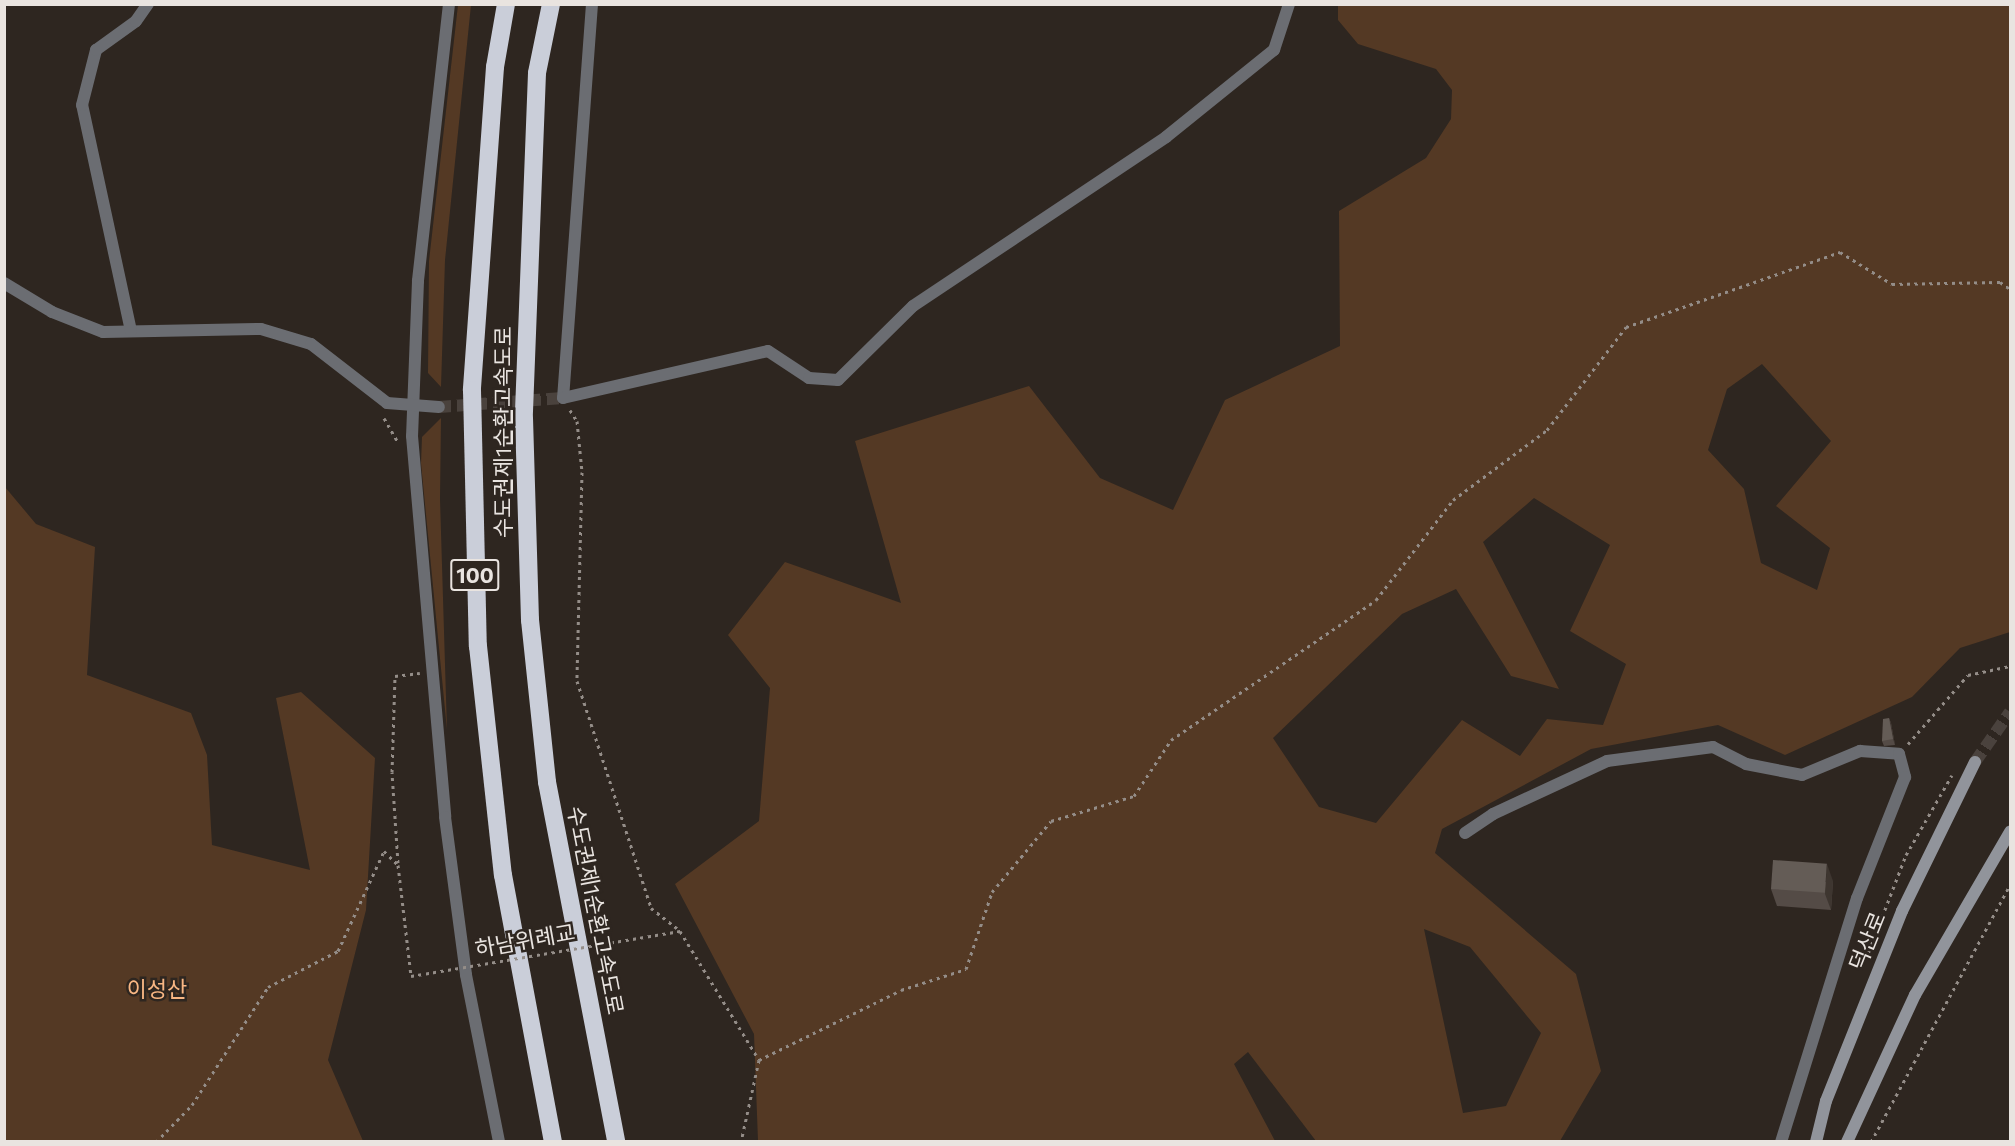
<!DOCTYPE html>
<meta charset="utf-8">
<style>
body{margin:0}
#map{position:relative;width:2015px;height:1146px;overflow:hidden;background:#2e2620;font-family:Commissioner,"Noto Sans KR",sans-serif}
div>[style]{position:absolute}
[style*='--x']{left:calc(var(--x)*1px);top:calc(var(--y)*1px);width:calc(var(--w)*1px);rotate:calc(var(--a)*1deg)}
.green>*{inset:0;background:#543924}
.street-tunnel>*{height:12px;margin-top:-6px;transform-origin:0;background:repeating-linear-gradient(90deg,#4a423d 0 12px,transparent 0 18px)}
.secondary-tunnel>*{height:12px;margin-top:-6px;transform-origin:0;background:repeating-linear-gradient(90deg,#4a423d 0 12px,transparent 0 18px)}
.path>*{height:3px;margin-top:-1.5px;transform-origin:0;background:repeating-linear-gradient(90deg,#948d88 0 3px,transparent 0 7.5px)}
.street>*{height:12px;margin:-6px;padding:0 6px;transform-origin:6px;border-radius:6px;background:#6b6d72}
.secondary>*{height:12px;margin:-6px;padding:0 6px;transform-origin:6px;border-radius:6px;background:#91949b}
.highway>*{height:18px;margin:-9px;padding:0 9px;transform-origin:9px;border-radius:9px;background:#caced9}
.path-bridge>*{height:3px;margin-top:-1.5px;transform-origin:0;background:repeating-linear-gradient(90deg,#948d88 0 3px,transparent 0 7.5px)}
.wall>*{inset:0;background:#544b46}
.shaded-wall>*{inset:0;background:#3e3630}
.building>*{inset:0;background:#645c56;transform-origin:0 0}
span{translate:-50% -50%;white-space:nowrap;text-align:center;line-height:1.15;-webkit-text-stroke:5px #2e2620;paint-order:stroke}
.shield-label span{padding:2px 4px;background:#2e2620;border:2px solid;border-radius:4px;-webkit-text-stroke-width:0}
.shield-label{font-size:21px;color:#e9e4e0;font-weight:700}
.street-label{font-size:22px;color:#e9e4e0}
.park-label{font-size:22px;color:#f8b683}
.frame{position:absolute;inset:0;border:6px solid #e9e4e0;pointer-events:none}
</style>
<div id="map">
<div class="green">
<div style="clip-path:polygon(458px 5px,471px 5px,445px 260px,441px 387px,428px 373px,429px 261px)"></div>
<div style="clip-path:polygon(evenodd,1338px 5px,2010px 5px,2010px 632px,1960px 648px,1912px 697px,1785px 755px,1718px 725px,1591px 749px,1442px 829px,1435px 853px,1576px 974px,1601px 1071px,1560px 1141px,1316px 1141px,1248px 1052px,1234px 1064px,1275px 1141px,758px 1141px,754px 1034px,675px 884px,759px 821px,770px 688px,728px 635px,785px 562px,901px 603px,855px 441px,1029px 386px,1100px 478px,1173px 510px,1225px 400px,1340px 346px,1339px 211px,1426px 158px,1451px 119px,1452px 90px,1436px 69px,1358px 44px,1338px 20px,1338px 5px,1762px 364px,1831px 441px,1776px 506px,1830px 548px,1817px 590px,1761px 563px,1744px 489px,1708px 450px,1727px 389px,1762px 364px,1338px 5px,1534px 498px,1610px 545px,1570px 631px,1626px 664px,1603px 725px,1547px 719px,1520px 756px,1462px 720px,1376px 823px,1319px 807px,1273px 738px,1402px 614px,1456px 589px,1511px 676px,1559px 689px,1483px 542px,1534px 498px,1338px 5px,1424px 929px,1470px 947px,1541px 1033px,1506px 1106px,1463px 1113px,1424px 929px)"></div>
<div style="clip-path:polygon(441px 418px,440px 499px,447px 730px,421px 463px,422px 437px)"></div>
<div style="clip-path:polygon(5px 487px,36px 524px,95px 547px,87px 675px,191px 713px,207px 755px,212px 845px,310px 870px,276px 698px,301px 692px,375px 758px,366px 910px,328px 1060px,363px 1141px,5px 1141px)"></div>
</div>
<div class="street-tunnel">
<div style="--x:439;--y:407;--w:124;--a:-4.2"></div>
</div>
<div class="secondary-tunnel">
<div style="--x:1975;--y:762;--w:61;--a:-55"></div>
</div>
<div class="path">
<div style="--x:570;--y:410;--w:13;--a:58"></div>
<div style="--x:577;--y:421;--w:51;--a:84.4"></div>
<div style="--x:582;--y:472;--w:209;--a:91.4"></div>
<div style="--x:577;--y:681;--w:239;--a:71.9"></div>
<div style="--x:651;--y:908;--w:37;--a:38"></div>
<div style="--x:680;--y:931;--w:151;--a:58.5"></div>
<div style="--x:759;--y:1060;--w:84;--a:102.4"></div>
<div style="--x:384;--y:418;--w:28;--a:60"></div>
<div style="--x:1908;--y:744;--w:91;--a:-49"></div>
<div style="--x:1968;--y:675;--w:43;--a:-12.1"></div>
<div style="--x:398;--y:863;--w:91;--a:-93.8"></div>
<div style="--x:392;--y:772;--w:96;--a:-88.2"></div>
<div style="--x:395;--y:676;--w:25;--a:-7"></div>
<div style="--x:1866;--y:959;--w:111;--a:-69"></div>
<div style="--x:1906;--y:855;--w:92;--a:-60.1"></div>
<div style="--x:759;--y:1060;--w:158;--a:-26.2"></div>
<div style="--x:901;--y:990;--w:68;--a:-17.9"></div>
<div style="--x:966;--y:969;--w:81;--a:-71.3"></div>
<div style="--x:992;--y:892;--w:92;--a:-50.3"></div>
<div style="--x:1051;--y:821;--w:87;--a:-16.8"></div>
<div style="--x:1134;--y:796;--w:67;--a:-56.5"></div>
<div style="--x:1171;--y:740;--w:248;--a:-34.3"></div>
<div style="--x:1376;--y:600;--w:126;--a:-52.4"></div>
<div style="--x:1453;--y:500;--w:117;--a:-36.7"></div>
<div style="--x:1547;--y:430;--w:130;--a:-52.5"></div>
<div style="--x:1626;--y:327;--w:227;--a:-19.3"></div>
<div style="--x:1840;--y:252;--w:61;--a:31.6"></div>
<div style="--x:1892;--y:284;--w:108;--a:-1.1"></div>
<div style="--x:2000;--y:282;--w:12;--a:35"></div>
<div style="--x:156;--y:1142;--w:52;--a:-45.8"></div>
<div style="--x:192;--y:1105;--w:140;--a:-57.2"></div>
<div style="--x:268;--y:987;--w:79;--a:-27.2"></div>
<div style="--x:338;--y:951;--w:110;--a:-65.3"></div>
<div style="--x:384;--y:851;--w:20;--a:45"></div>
<div style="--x:398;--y:865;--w:112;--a:83.3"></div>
<div style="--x:1871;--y:1142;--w:292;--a:-61.6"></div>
</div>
<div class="street">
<div style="--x:449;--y:4;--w:279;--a:96.4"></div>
<div style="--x:418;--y:281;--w:155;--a:92.2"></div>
<div style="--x:412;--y:436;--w:382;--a:85"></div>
<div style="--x:445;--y:817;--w:159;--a:82.4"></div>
<div style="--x:466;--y:975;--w:170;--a:78.8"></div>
<div style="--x:592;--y:4;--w:395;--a:94.2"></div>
<div style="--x:563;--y:398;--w:210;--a:-12.9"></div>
<div style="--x:768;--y:351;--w:49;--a:33.4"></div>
<div style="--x:809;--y:378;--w:29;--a:4"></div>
<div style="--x:838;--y:380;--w:105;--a:-44.6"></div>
<div style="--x:913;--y:306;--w:304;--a:-33.7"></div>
<div style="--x:1166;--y:137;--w:139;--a:-38.9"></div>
<div style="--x:1274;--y:50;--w:48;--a:-71.9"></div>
<div style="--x:4;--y:283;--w:56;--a:31.1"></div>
<div style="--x:52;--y:312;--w:55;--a:21.4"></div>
<div style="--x:103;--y:332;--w:158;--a:-1.1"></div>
<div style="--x:261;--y:329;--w:52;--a:16.7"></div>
<div style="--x:311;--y:344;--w:96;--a:37.8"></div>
<div style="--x:387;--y:403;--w:52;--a:4.4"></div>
<div style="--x:131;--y:331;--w:231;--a:-102.2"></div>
<div style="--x:82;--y:105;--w:57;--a:-75.7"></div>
<div style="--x:96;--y:50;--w:49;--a:-35.9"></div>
<div style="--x:136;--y:21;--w:21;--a:-55"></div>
<div style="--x:1465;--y:833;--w:34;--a:-34"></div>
<div style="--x:1493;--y:814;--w:126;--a:-24.9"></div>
<div style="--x:1607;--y:761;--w:107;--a:-7.5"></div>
<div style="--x:1713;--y:747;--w:37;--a:27"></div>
<div style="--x:1746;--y:764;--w:57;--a:11.1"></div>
<div style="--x:1802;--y:775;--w:63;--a:-22.5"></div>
<div style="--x:1860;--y:751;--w:39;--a:4"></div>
<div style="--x:1899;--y:754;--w:24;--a:75"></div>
<div style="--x:1905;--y:777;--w:130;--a:111.6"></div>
<div style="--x:1857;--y:898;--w:256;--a:107.3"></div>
</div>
<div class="secondary">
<div style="--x:1816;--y:1142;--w:42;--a:-76.3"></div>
<div style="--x:1826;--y:1101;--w:205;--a:-68.2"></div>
<div style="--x:1902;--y:911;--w:166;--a:-63.9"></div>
<div style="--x:1847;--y:1142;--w:162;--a:-65.2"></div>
<div style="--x:1915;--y:995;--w:189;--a:-59.8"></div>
</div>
<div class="highway">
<div style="--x:506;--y:4;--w:64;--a:99.9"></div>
<div style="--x:495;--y:67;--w:324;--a:94.1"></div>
<div style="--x:472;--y:390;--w:256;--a:88.7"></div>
<div style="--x:478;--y:646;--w:230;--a:83.8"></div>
<div style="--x:503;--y:875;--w:272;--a:79.4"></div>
<div style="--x:551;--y:4;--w:70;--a:101.5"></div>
<div style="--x:537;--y:73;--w:345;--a:92.2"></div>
<div style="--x:524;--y:418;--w:202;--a:88.3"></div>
<div style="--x:530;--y:620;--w:163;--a:84"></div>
<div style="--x:547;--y:782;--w:367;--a:79.1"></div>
</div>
<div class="path-bridge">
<div style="--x:411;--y:976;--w:273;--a:-9.5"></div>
</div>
<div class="wall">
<div style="clip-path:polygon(1889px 718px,1891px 723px,1895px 745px,1884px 746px,1882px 741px)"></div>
<div style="clip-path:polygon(1833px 881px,1831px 910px,1777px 906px,1771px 889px)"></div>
</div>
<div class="shaded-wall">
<div style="clip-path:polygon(1889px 718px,1891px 723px,1895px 745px,1893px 739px)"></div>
<div style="clip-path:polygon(1827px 864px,1833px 881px,1831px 910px,1825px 894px)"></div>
</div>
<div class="building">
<div style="clip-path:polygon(1889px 718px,1893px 739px,1882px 741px,1883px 719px)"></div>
<div style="left:1773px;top:860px;width:54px;height:29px;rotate:4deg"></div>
</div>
<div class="shield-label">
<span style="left:475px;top:575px">100</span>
</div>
<div class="street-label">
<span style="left:503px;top:432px;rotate:-90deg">수도권제1순환고속도로</span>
<span style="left:596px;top:910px;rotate:79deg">수도권제1순환고속도로</span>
<span style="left:525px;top:940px;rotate:-10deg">하남위례교</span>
<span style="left:1867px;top:941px;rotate:-68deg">덕산로</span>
</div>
<div class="park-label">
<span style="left:157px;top:989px">이성산</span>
</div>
<div class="frame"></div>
</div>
